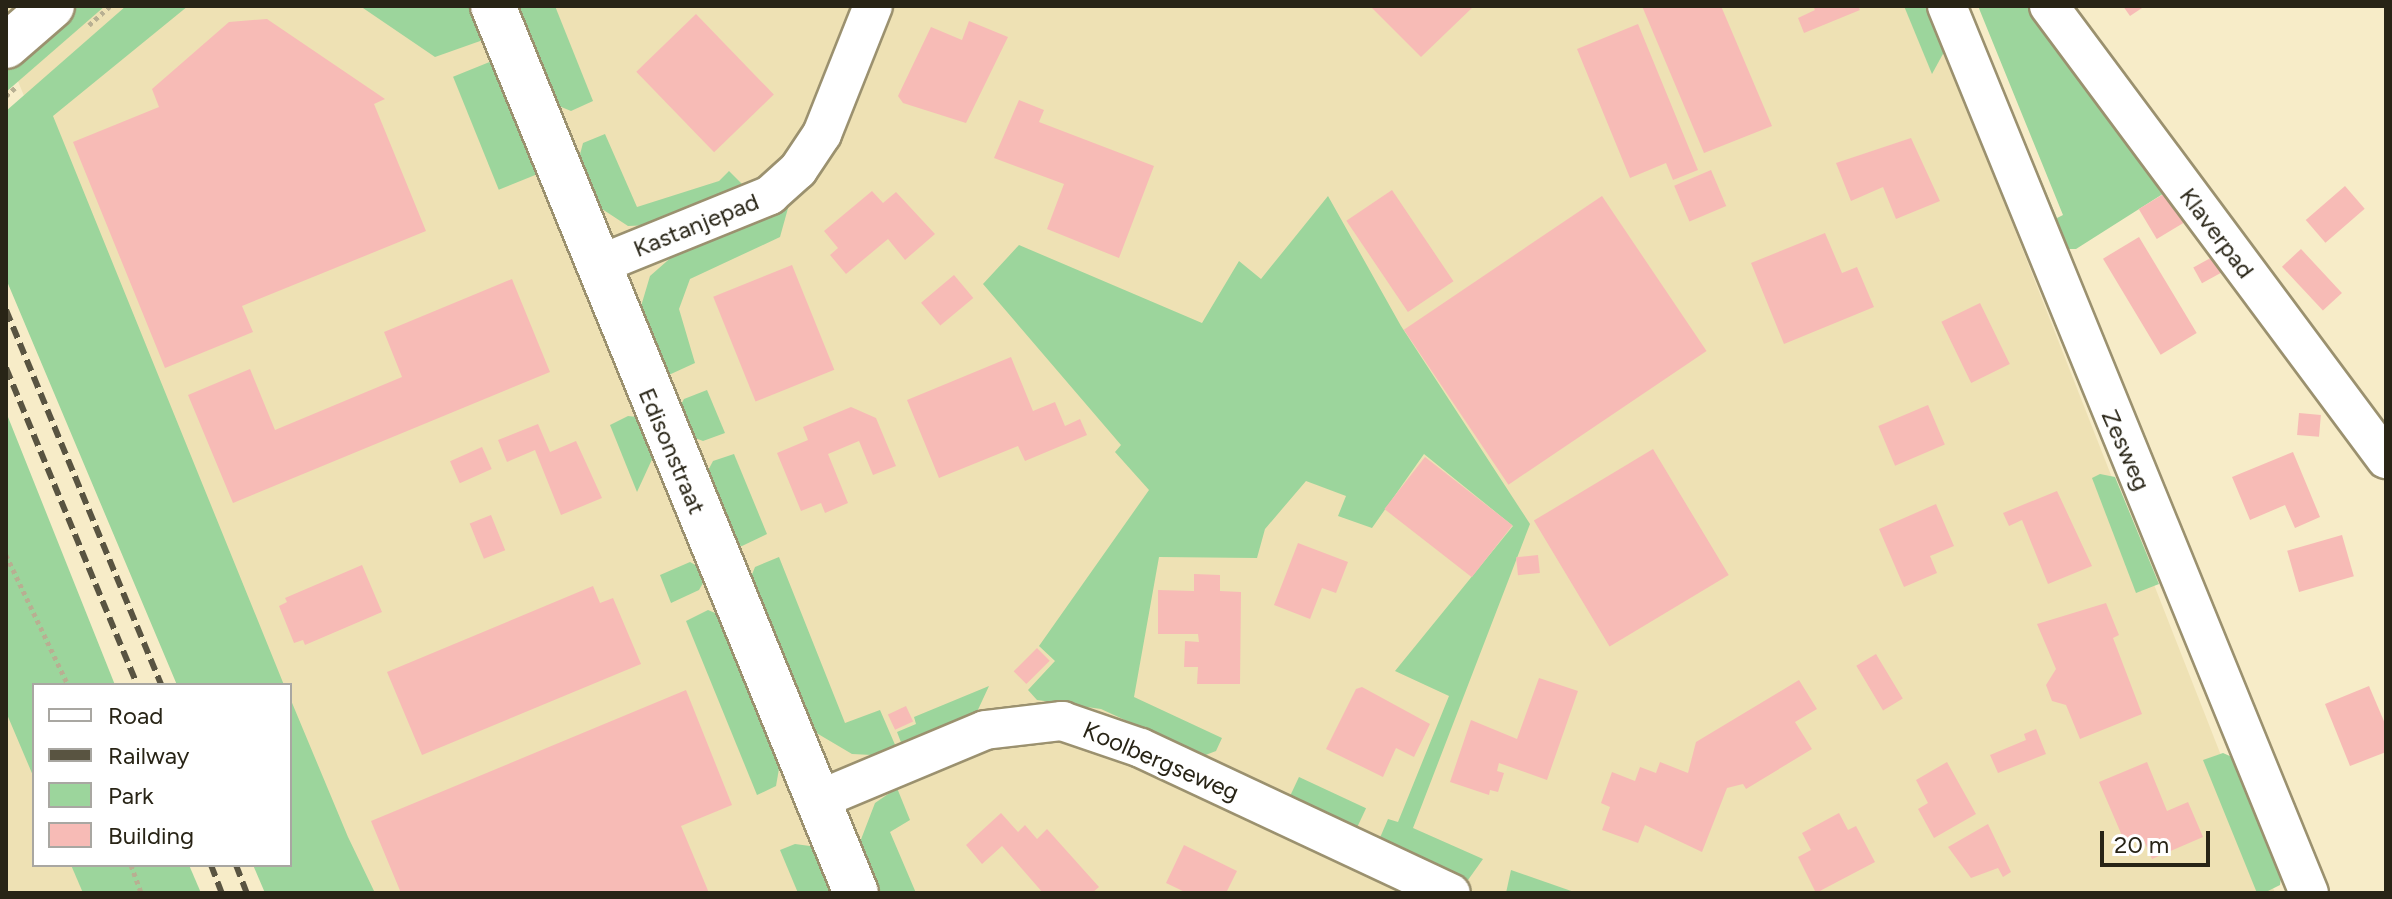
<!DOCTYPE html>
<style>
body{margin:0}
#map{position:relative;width:2392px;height:899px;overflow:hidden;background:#f7ecc8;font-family:Figtree,sans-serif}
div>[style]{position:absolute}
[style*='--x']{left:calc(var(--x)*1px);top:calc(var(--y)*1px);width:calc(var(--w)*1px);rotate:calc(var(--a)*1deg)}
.built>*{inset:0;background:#eee1b4}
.green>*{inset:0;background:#9cd59c;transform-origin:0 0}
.building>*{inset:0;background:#f7bbb6;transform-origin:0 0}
.path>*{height:5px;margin-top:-2.5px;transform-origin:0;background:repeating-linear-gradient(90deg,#b8af92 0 4px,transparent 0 8px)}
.roads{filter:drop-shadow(2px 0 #9b916f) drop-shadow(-2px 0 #9b916f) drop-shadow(0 2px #9b916f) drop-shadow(0 -2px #9b916f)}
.street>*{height:38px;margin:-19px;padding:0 19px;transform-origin:19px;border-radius:19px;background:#fff}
.secondary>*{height:44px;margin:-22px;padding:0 22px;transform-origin:22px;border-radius:22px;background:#fff}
.rail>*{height:6px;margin-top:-3px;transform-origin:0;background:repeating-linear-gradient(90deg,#595441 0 12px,transparent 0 18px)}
span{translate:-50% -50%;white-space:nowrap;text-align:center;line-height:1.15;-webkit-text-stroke:6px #fff;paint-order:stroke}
.street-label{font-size:24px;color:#282416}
.frame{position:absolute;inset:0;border:8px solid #282416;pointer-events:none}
.legend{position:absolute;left:32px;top:683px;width:260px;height:184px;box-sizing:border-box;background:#fff;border:2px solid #a9a7a2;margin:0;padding:10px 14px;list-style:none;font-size:24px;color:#282416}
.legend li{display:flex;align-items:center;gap:16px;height:40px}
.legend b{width:40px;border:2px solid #a9a7a2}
.scale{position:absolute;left:2100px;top:831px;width:110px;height:36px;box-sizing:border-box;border:4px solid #282416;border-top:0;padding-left:10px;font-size:24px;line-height:28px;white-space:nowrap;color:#282416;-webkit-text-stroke:6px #fff;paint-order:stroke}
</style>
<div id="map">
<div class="built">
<div style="clip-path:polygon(6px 6px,1927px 6px,2275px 893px,351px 893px,290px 745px,290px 685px,266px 685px,6px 52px)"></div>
<div style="clip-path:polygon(6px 528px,34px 685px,34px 865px,142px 865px,154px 893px,6px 893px)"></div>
</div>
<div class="green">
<div style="clip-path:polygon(78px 6px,105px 6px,6px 92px,6px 71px)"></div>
<div style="clip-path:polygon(126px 6px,188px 6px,53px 116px,284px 685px,177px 685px,6px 279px,6px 111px)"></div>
<div style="clip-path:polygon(360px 6px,470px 6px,483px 40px,435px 57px)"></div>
<div style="clip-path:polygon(514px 6px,555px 6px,593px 101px,571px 111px,554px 104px)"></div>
<div style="clip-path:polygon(1904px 6px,1925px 6px,1944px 52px,1932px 74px)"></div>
<div style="clip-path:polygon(1967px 6px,2057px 218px,2063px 215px,1978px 6px,2041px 6px,2169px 190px,2076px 249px,2064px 249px)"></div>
<div style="left:492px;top:61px;width:122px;height:42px;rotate:68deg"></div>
<div style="clip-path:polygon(605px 134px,637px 207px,719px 181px,729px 171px,747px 189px,653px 225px,628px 226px,602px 209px,578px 162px,583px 143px)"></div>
<div style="clip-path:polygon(1328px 196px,1401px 326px,1530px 524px,1413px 828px,1483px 859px,1468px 880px,1379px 840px,1388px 819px,1398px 822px,1449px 696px,1395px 671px,1513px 526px,1424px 454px,1372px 528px,1338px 516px,1346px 496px,1306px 481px,1265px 529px,1257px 558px,1159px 557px,1134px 697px,1222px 738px,1216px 751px,1203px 756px,1101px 709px,1037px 700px,1028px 690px,1055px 661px,1039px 646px,1149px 490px,1115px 452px,1121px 445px,983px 284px,1019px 245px,1202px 323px,1239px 261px,1261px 279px)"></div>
<div style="clip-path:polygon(790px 201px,780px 237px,690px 279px,679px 309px,695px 363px,660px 379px,639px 313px,650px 276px,683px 247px)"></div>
<div style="clip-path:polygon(707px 390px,725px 433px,703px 441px,684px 434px,676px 414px,684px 399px)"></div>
<div style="clip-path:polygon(6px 412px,115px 685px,34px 685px,34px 778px,6px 712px)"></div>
<div style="clip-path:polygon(628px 416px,637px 417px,654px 455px,637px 492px,610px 425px)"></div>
<div style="clip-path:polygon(734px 454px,767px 534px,742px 546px,731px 545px,704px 478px,713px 461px)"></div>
<div style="clip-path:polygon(2100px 474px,2115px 477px,2159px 584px,2136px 593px,2092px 478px)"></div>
<div style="clip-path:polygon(779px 557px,845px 723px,880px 710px,896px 747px,872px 755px,852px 754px,808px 728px,747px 587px,755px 567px)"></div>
<div style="clip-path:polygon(690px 562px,699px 567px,703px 583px,699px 590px,671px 603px,660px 575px)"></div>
<div style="clip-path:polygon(708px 610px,720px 615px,781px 757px,776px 786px,757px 795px,686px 621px)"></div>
<div style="clip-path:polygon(989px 686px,976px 714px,902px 745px,897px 732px,916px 724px,914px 717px)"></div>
<div style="clip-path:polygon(290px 698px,348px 837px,375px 893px,265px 893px,253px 865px,290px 865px)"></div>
<div style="clip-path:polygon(2223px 753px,2232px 757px,2281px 877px,2280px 885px,2264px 893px,2257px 893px,2203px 760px)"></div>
<div style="left:1299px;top:777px;width:74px;height:23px;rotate:25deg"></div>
<div style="clip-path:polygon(897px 788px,910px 820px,890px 832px,916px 893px,873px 893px,858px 859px,860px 842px,875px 803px)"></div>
<div style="clip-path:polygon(795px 844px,810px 846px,819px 855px,834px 893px,798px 893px,780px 850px)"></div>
<div style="clip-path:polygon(71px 865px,189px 865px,201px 893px,83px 893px)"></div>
<div style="clip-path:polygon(1511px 870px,1577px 893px,1506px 893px)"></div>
</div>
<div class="building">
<div style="clip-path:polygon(1370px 6px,1474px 6px,1421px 57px)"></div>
<div style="clip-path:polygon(1642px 6px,1721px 6px,1772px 126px,1704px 153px)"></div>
<div style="clip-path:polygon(1813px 6px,1858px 6px,1860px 10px,1804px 33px,1798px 18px,1815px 10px)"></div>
<div style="clip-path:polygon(2123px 6px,2145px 6px,2130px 16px)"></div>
<div style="left:696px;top:14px;width:112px;height:83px;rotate:46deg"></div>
<div style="clip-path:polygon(267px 19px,385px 99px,374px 104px,426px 231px,242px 306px,253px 332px,165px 368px,73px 142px,159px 107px,152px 89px,229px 22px)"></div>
<div style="clip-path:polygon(969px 21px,1008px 37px,966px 123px,903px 103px,898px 96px,931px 27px,962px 40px)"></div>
<div style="clip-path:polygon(1638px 24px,1698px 170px,1673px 180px,1666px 163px,1630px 178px,1577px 49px)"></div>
<div style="clip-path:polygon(1019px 100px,1044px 110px,1039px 122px,1154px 166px,1119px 258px,1047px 229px,1064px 184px,994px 158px)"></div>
<div style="clip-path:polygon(1911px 138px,1940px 201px,1896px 219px,1883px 187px,1851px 201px,1836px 163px)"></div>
<div style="left:1711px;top:170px;width:39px;height:40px;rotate:67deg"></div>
<div style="left:2345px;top:186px;width:30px;height:52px;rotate:49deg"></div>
<div style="left:1392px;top:190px;width:110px;height:55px;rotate:56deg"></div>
<div style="clip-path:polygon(872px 191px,883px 203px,896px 192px,935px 234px,905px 260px,888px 239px,846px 274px,830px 255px,838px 248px,824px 231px)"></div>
<div style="left:2167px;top:192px;width:35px;height:33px;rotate:59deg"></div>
<div style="left:1602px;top:196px;width:187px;height:239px;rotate:56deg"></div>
<div style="clip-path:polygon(1825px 233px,1842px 273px,1857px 267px,1874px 307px,1784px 344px,1751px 263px)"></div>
<div style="left:2139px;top:237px;width:112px;height:42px;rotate:59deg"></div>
<div style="left:2301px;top:249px;width:60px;height:26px;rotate:47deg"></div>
<div style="left:2216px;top:255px;width:18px;height:26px;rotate:61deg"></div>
<div style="left:792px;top:265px;width:113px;height:85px;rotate:68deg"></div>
<div style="left:954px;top:275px;width:30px;height:43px;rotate:50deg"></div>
<div style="clip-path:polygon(512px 279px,550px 372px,233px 503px,188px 395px,250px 369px,275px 430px,402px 377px,384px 332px)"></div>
<div style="left:1980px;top:303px;width:68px;height:43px;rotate:64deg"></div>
<div style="clip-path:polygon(1011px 357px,1033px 411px,1055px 402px,1065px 426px,1080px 419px,1087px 435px,1025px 461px,1018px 446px,939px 478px,907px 400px)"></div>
<div style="left:1928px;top:405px;width:43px;height:54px;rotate:67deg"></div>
<div style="clip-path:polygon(851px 407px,876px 418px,896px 466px,873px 475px,859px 441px,828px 454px,848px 503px,825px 513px,821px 503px,801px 511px,777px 453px,808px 440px,803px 427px)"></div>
<div style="left:2299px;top:413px;width:22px;height:22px;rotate:5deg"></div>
<div style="clip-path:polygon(538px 424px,550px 452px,576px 441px,602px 498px,561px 515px,535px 450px,507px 462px,498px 440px)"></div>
<div style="left:482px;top:447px;width:24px;height:35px;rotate:66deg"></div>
<div style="left:1653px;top:449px;width:147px;height:139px;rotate:59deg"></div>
<div style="clip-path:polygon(2293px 452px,2320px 517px,2295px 528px,2285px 505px,2250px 520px,2232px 477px)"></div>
<div style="left:1425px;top:457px;width:111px;height:66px;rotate:38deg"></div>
<div style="clip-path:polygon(2057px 491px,2092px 566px,2048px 584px,2022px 520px,2009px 526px,2003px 513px)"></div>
<div style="clip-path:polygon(1936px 504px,1954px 546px,1930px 556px,1937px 573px,1904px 587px,1879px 529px)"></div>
<div style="left:491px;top:515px;width:38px;height:23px;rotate:68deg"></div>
<div style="left:2342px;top:535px;width:43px;height:57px;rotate:74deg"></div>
<div style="clip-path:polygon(1298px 543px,1348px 562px,1336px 593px,1322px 588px,1310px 619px,1274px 605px)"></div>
<div style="left:1538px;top:555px;width:18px;height:22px;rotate:84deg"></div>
<div style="clip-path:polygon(362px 565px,382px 612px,305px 645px,303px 640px,294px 643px,279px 606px,287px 602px,285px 598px)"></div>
<div style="clip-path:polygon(1194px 574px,1220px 575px,1220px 591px,1241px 592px,1240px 684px,1197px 684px,1198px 667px,1184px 667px,1185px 641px,1199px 642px,1198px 634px,1158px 634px,1158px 590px,1194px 591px)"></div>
<div style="clip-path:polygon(593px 586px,600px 603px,613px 598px,641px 664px,422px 755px,387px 672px)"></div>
<div style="clip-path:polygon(2106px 603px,2119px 635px,2113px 638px,2142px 714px,2080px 739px,2066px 705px,2052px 701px,2046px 685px,2056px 669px,2037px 624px)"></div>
<div style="left:1037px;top:648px;width:18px;height:33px;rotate:45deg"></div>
<div style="left:1876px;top:654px;width:52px;height:23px;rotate:59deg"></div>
<div style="clip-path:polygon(1539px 678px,1578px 691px,1547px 780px,1499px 763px,1497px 771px,1504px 773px,1498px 792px,1490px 790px,1489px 795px,1450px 782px,1471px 720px,1517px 739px)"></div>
<div style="clip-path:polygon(1799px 680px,1817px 709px,1795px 722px,1812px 749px,1746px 789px,1743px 784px,1727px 788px,1702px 852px,1645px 825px,1638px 843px,1602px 830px,1610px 807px,1601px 803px,1612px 772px,1635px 781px,1640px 767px,1656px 773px,1660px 762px,1688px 773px,1696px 742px)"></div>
<div style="clip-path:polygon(2369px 686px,2386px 726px,2386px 752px,2350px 766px,2325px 704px)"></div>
<div style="clip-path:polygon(1362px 687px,1430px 724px,1414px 757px,1396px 748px,1383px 777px,1326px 749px,1356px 689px)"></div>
<div style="clip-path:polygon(686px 690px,732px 805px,681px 826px,709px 893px,401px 893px,371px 821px)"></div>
<div style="left:906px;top:706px;width:17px;height:20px;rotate:65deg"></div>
<div style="clip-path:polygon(2036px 729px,2046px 754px,1998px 773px,1990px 755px,2026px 740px,2024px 734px)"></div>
<div style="clip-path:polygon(1947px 762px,1976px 814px,1934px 838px,1918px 809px,1928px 803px,1916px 780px)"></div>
<div style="clip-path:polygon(2147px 762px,2167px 811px,2188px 802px,2203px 837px,2152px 859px,2143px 838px,2126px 845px,2099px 782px)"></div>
<div style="clip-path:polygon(1001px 813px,1018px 832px,1025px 825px,1037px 839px,1047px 829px,1099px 887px,1092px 893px,1043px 893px,1002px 846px,982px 864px,966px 845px)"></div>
<div style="clip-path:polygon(1839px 813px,1848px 830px,1856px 826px,1875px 862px,1816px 893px,1798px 857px,1811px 850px,1802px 833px)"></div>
<div style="clip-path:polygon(1988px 824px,2011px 872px,2003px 877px,1998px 868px,1971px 878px,1948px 847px)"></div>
<div style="clip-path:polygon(1184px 845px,1237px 871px,1226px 893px,1187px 893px,1166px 883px)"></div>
</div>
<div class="path">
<div style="--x:89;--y:25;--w:28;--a:-42"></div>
<div style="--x:6;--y:96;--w:15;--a:-42"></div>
<div style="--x:6;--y:555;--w:144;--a:64.5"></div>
<div style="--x:131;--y:865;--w:30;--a:70"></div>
</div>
<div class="roads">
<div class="street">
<div style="--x:1947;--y:6;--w:958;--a:67.8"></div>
<div style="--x:2049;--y:6;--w:565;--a:53.35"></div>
<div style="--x:598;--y:265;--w:186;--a:-22.1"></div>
<div style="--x:770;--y:195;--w:38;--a:-42"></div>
<div style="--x:798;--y:170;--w:43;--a:-56.3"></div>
<div style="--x:822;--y:134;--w:138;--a:-68.3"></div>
<div style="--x:818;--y:800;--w:181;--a:-22.7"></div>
<div style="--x:985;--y:730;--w:78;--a:-6.7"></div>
<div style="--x:1062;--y:721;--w:83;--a:18.9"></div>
<div style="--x:1141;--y:748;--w:342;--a:25.1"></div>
</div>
<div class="secondary">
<div style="--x:493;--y:6;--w:958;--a:67.74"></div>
<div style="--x:6;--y:46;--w:61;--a:-41"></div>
</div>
</div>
<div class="rail">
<div style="--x:6;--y:310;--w:406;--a:67.5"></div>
<div style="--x:6;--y:368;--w:343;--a:67.5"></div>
<div style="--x:211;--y:865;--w:30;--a:69"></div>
<div style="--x:236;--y:865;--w:30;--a:69"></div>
</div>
<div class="street-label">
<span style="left:696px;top:225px;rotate:-22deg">Kastanjepad</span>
<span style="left:2217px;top:233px;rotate:53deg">Klaverpad</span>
<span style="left:2126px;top:450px;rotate:66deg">Zesweg</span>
<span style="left:672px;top:451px;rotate:67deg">Edisonstraat</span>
<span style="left:1161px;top:761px;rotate:23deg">Koolbergseweg</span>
</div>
<div class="frame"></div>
<ul class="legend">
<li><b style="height:10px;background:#fff"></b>Road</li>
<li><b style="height:10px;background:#595441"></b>Railway</li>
<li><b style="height:22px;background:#9cd59c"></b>Park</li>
<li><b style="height:22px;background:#f7bbb6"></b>Building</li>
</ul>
<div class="scale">20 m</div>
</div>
